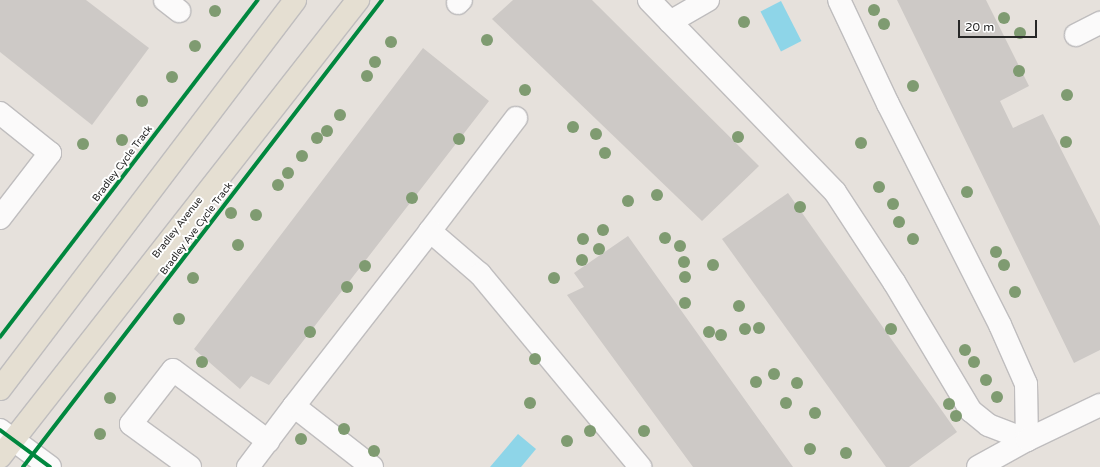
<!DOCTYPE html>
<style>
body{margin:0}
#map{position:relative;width:1100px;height:467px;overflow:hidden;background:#e6e1dc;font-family:"Varela Round",sans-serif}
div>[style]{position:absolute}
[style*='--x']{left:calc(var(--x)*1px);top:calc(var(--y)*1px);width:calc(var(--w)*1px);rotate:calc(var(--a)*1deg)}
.water>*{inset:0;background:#8ed5e8;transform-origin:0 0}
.building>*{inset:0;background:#cdc9c6}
.roads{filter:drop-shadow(1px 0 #bfbdbe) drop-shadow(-1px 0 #bfbdbe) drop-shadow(0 1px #bfbdbe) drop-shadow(0 -1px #bfbdbe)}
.minor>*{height:22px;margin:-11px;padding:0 11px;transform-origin:11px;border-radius:11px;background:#fbfafa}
.major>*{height:22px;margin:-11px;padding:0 11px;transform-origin:11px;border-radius:11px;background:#e5dfd2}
.cycleway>*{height:4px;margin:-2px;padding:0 2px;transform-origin:2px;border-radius:2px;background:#00873e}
.trees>*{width:12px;height:12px;margin:-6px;border-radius:50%;background:#7f9b71}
span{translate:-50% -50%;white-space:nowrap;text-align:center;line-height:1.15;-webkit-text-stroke:4px #fff;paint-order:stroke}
.street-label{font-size:10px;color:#272727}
.scale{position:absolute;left:958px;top:20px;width:79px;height:18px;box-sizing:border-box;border:2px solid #272727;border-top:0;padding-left:5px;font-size:12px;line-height:14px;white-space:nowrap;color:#272727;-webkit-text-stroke:3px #fff;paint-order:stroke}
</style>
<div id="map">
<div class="water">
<div style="left:781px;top:1px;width:45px;height:23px;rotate:63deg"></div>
<div style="clip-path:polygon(518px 434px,536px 449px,521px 467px,490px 467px)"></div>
</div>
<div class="building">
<div style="clip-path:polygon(0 0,86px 0,149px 48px,92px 125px,0 52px)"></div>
<div style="clip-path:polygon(513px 0,592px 0,759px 166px,702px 221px,492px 19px)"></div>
<div style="clip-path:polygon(897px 0,986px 0,1029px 86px,1000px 101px,1013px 128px,1043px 114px,1100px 226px,1100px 350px,1074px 363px)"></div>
<div style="clip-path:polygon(423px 48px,489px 101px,269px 385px,251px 376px,240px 389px,194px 349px)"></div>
<div style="clip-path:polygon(788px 193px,957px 432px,909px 467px,886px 467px,722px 239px)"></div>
<div style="clip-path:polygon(628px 236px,793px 467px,693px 467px,567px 295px,584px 287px,574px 273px)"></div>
</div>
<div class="roads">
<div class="minor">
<div style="--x:165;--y:0;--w:18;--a:38"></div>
<div style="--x:649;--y:0;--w:267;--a:45.9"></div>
<div style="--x:835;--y:192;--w:108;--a:56.8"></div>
<div style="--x:894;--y:282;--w:150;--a:59.2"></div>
<div style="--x:971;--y:411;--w:22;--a:39"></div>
<div style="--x:988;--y:425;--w:42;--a:21"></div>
<div style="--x:839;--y:0;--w:115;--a:64.8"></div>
<div style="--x:888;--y:104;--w:248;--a:63.1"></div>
<div style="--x:1000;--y:325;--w:64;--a:66.2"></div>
<div style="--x:1026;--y:384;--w:56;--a:89"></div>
<div style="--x:458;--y:3;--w:4;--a:-45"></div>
<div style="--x:670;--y:22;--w:44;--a:-30.1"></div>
<div style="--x:1076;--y:35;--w:27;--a:-27"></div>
<div style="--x:0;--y:113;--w:64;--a:38.7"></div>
<div style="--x:50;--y:153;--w:82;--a:127.6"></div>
<div style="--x:430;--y:231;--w:142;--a:-52.7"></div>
<div style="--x:0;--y:430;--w:62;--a:36.5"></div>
<div style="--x:190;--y:467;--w:73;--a:-143.9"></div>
<div style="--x:131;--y:424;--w:68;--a:-52.1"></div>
<div style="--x:173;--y:370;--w:119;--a:36.8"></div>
<div style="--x:248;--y:467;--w:76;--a:-53"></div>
<div style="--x:372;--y:467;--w:99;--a:-142"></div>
<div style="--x:294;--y:406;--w:222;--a:-52.1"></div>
<div style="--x:430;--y:231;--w:66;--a:40.7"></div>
<div style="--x:480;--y:274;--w:251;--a:50.3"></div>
<div style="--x:978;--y:467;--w:56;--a:-28.9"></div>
<div style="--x:1027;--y:440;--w:81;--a:-25.6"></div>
</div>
<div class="major">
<div style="--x:0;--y:389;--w:488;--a:-52.8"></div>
<div style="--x:0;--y:457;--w:581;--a:-51.93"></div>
</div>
</div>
<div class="cycleway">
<div style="--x:0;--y:337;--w:424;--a:-52.6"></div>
<div style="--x:0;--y:430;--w:62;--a:36.5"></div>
<div style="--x:23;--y:467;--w:589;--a:-52.45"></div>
</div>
<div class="trees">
<div style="left:874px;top:10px"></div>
<div style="left:215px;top:11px"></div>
<div style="left:1004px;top:18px"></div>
<div style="left:744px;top:22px"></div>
<div style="left:884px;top:24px"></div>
<div style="left:1020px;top:33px"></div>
<div style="left:487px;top:40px"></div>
<div style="left:391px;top:42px"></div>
<div style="left:195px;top:46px"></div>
<div style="left:375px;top:62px"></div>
<div style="left:1019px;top:71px"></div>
<div style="left:367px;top:76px"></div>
<div style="left:172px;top:77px"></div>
<div style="left:913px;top:86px"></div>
<div style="left:525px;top:90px"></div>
<div style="left:1067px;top:95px"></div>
<div style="left:142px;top:101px"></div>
<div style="left:340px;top:115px"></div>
<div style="left:573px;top:127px"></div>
<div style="left:327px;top:131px"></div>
<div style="left:596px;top:134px"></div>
<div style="left:738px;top:137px"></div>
<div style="left:317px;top:138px"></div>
<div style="left:459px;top:139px"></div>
<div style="left:122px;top:140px"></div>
<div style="left:1066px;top:142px"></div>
<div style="left:861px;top:143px"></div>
<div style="left:83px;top:144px"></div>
<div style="left:605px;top:153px"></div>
<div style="left:302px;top:156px"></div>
<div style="left:288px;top:173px"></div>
<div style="left:278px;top:185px"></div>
<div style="left:879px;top:187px"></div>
<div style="left:967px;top:192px"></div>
<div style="left:657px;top:195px"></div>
<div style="left:412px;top:198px"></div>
<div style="left:628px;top:201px"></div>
<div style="left:893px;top:204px"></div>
<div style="left:800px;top:207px"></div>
<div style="left:231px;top:213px"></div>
<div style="left:256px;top:215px"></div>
<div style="left:899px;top:222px"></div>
<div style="left:603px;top:230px"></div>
<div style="left:665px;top:238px"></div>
<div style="left:583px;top:239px"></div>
<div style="left:913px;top:239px"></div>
<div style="left:238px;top:245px"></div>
<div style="left:680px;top:246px"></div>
<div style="left:599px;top:249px"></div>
<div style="left:996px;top:252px"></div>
<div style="left:582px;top:260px"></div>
<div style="left:684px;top:262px"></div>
<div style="left:713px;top:265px"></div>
<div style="left:1004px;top:265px"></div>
<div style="left:365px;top:266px"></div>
<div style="left:685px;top:277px"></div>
<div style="left:193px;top:278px"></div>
<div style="left:554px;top:278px"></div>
<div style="left:347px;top:287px"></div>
<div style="left:1015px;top:292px"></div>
<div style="left:685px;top:303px"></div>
<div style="left:739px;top:306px"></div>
<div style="left:179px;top:319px"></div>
<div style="left:759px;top:328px"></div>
<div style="left:745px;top:329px"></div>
<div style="left:891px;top:329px"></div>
<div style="left:310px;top:332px"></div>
<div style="left:709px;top:332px"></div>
<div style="left:721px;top:335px"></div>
<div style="left:965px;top:350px"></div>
<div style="left:535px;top:359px"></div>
<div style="left:202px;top:362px"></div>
<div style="left:974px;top:362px"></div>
<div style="left:774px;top:374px"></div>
<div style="left:986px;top:380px"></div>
<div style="left:756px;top:382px"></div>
<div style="left:797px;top:383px"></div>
<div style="left:997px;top:397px"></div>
<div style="left:110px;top:398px"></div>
<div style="left:530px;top:403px"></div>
<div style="left:786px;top:403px"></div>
<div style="left:949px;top:404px"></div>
<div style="left:815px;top:413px"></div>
<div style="left:956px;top:416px"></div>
<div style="left:344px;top:429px"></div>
<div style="left:590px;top:431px"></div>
<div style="left:644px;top:431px"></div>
<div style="left:100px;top:434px"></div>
<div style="left:301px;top:439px"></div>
<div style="left:567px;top:441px"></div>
<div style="left:810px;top:449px"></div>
<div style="left:374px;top:451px"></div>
<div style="left:846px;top:453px"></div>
</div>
<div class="street-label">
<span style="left:123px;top:164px;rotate:-53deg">Bradley Cycle Track</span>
<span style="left:178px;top:228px;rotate:-52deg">Bradley Avenue</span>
<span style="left:197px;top:229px;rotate:-53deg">Bradley Ave Cycle Track</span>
</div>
<div class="scale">20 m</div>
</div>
